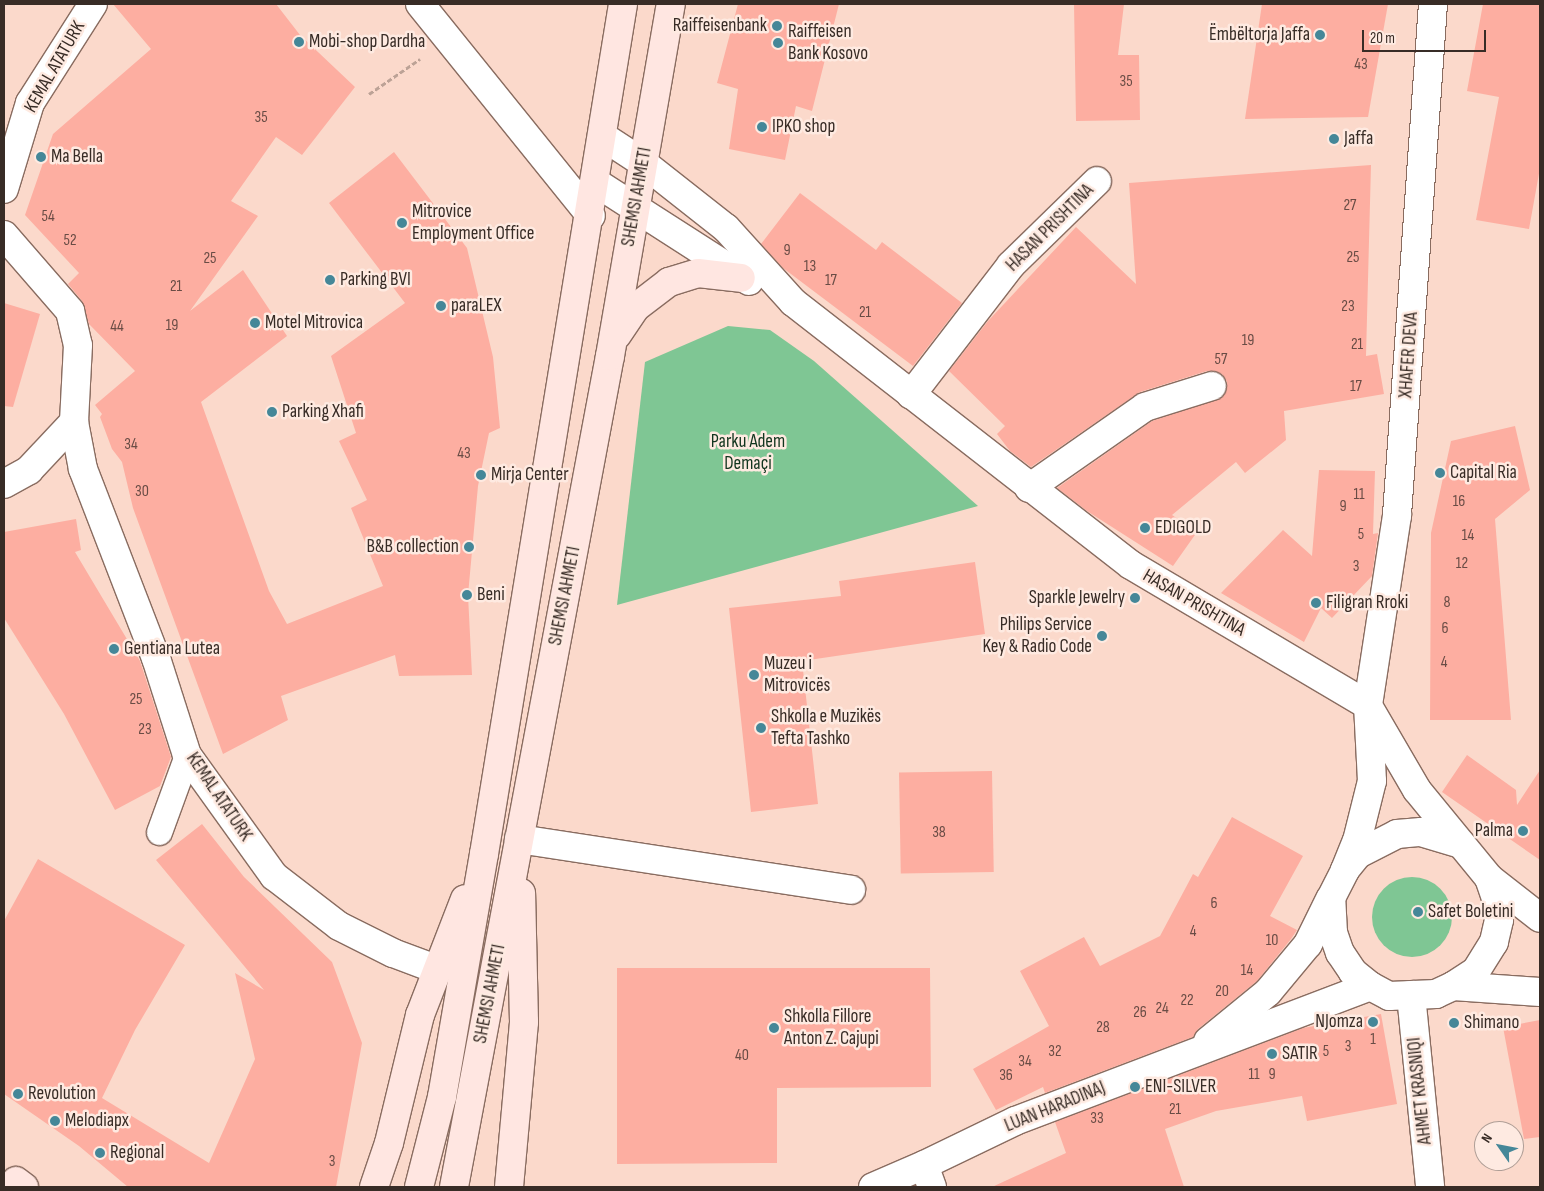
<!DOCTYPE html>
<meta charset="utf-8">
<style>
body{margin:0}
#map{position:relative;width:1544px;height:1191px;overflow:hidden;background:#fbd9cb;font-family:"Sofia Sans Condensed",sans-serif}
div>[style]{position:absolute}
[style*='--x']{left:calc(var(--x)*1px);top:calc(var(--y)*1px);width:calc(var(--w)*1px);rotate:calc(var(--a)*1deg)}
.green>*{inset:0;background:#7fc694}
.round{border-radius:50%}
.building>*{inset:0;background:#fdaea1;transform-origin:0 0}
.path>*{height:3px;margin-top:-1.5px;transform-origin:0;background:repeating-linear-gradient(90deg,#bca296 0 5px,transparent 0 7.5px)}
.roads{filter:drop-shadow(1px 0 #896c60) drop-shadow(-1px 0 #896c60) drop-shadow(0 1px #896c60) drop-shadow(0 -1px #896c60)}
.service>*{height:25px;margin:-12.5px;padding:0 12.5px;transform-origin:12.5px;border-radius:12.5px;background:#fff}
.pedestrian>*{height:28px;margin:-14px;padding:0 14px;transform-origin:14px;border-radius:14px;background:#fff}
.minor>*{height:28px;margin:-14px;padding:0 14px;transform-origin:14px;border-radius:14px;background:#fff}
.secondary>*{height:28px;margin:-14px;padding:0 14px;transform-origin:14px;border-radius:14px;background:#ffe6e1}
.dots>*{width:14px;height:14px;translate:-50% -50%;box-sizing:border-box;border:2px solid #feeae1;border-radius:50%}
span{translate:-50% -50%;white-space:nowrap;text-align:center;line-height:1.15;-webkit-text-stroke:5px #feeae1;paint-order:stroke}
.number-label{font-size:16px;color:#694c45}
.number-label span{-webkit-text-stroke-width:0}
.poi-label{font-size:19px;color:#382c26}
.right{translate:-100% -50%;text-align:right}
.left{translate:0 -50%;text-align:left}
.street-label{font-size:19px;color:#382c26}
.park-label{font-size:19px;color:#11351e}
.frame{position:absolute;inset:0;border:5px solid #382c26;pointer-events:none}
.north{position:absolute;left:1474px;top:1121px;width:50px;height:50px;box-sizing:border-box;background:#feeae1;border:1px solid #af9e96;border-radius:50%;rotate:303deg;font-size:14px;font-weight:700;line-height:20px;text-align:center;color:#382c26}
.north::after{content:'';display:block;margin:auto;width:18px;height:22px;background:#458798;clip-path:polygon(50% 0,100% 100%,50% 72%,0 100%)}
.scale{position:absolute;left:1362px;top:30px;width:124px;height:22px;box-sizing:border-box;border:2px solid #382c26;border-top:0;padding-left:6px;font-size:15px;line-height:18px;white-space:nowrap;color:#382c26;-webkit-text-stroke:4px #feeae1;paint-order:stroke}
</style>
<div id="map">
<div class="green">
<div style="clip-path:polygon(728px 326px,770px 330px,814px 361px,978px 506px,617px 605px,645px 362px)"></div>
<div class="round" style="left:1372px;top:877px;width:80px;height:80px"></div>
</div>
<div class="building">
<div style="clip-path:polygon(113px 4px,276px 4px,300px 35px,355px 87px,302px 155px,276px 137px,231px 201px,258px 216px,190px 311px,243px 270px,287px 336px,201px 402px,269px 591px,287px 624px,383px 586px,351px 508px,367px 500px,339px 441px,356px 433px,331px 356px,405px 303px,329px 203px,394px 152px,467px 248px,493px 357px,500px 428px,489px 433px,478px 486px,468px 595px,472px 675px,399px 676px,395px 655px,281px 696px,288px 720px,223px 754px,133px 508px,122px 462px,112px 449px,100px 417px,102px 414px,95px 405px,135px 371px,89px 324px,82px 301px,68px 284px,79px 273px,25px 215px,53px 134px,151px 49px)"></div>
<div style="clip-path:polygon(738px 4px,839px 4px,812px 111px,796px 106px,785px 160px,729px 149px,738px 89px,717px 83px)"></div>
<div style="clip-path:polygon(1074px 4px,1124px 4px,1118px 55px,1139px 55px,1140px 120px,1076px 121px)"></div>
<div style="clip-path:polygon(1262px 4px,1388px 4px,1368px 117px,1245px 119px)"></div>
<div style="clip-path:polygon(1483px 4px,1540px 4px,1540px 168px,1529px 229px,1476px 220px,1499px 97px,1467px 91px)"></div>
<div style="clip-path:polygon(1371px 165px,1366px 356px,1377px 354px,1384px 394px,1284px 411px,1286px 440px,1245px 473px,1236px 462px,1172px 515px,1197px 532px,1173px 566px,1087px 511px,1057px 488px,1152px 421px,1223px 397px,1227px 382px,1222px 374px,1207px 371px,1140px 392px,1031px 467px,1010px 451px,997px 434px,1005px 426px,949px 371px,988px 321px,1076px 227px,1136px 284px,1129px 183px)"></div>
<div style="clip-path:polygon(800px 193px,876px 250px,882px 242px,962px 303px,913px 366px,783px 268px,761px 244px)"></div>
<div style="clip-path:polygon(4px 303px,40px 314px,13px 407px,4px 406px)"></div>
<div style="clip-path:polygon(1515px 426px,1530px 490px,1495px 519px,1511px 720px,1430px 720px,1431px 533px,1451px 441px)"></div>
<div style="clip-path:polygon(1319px 470px,1375px 471px,1373px 534px,1378px 533px,1372px 576px,1332px 618px,1321px 608px,1304px 642px,1221px 593px,1283px 530px,1312px 556px)"></div>
<div style="clip-path:polygon(76px 519px,81px 550px,75px 552px,140px 661px,171px 757px,160px 786px,115px 810px,64px 714px,4px 618px,4px 532px)"></div>
<div style="clip-path:polygon(975px 562px,985px 634px,802px 661px,818px 804px,751px 812px,729px 608px,841px 596px,839px 581px)"></div>
<div style="clip-path:polygon(1467px 755px,1516px 790px,1517px 805px,1540px 770px,1540px 860px,1442px 792px)"></div>
<div style="left:992px;top:771px;width:101px;height:93px;rotate:89deg"></div>
<div style="clip-path:polygon(1232px 817px,1303px 856px,1270px 916px,1297px 930px,1291px 939px,1257px 981px,1198px 1029px,1193px 1037px,1045px 1093px,1043px 1087px,996px 1110px,973px 1069px,1049px 1026px,1020px 971px,1084px 937px,1100px 966px,1160px 936px,1193px 874px,1198px 877px)"></div>
<div style="clip-path:polygon(202px 824px,244px 877px,332px 962px,362px 1043px,336px 1187px,128px 1187px,79px 1146px,4px 1094px,4px 921px,38px 859px,185px 945px,135px 1030px,102px 1098px,209px 1163px,255px 1059px,235px 973px,264px 990px,156px 860px)"></div>
<div style="clip-path:polygon(617px 968px,930px 968px,931px 1087px,777px 1088px,777px 1163px,617px 1164px)"></div>
<div style="clip-path:polygon(1381px 1014px,1397px 1104px,1307px 1121px,1302px 1096px,1216px 1111px,1165px 1129px,1184px 1187px,992px 1187px,1066px 1153px,1055px 1122px,1303px 1028px)"></div>
<div style="clip-path:polygon(1540px 1020px,1540px 1137px,1524px 1139px,1503px 1027px)"></div>
</div>
<div class="path">
<div style="--x:369;--y:94;--w:62;--a:-34.5"></div>
</div>
<div class="roads">
<div class="service">
<div style="--x:159;--y:832;--w:82;--a:-70"></div>
</div>
<div class="pedestrian">
<div style="--x:420;--y:4;--w:272;--a:51.1"></div>
<div style="--x:873;--y:1187;--w:56;--a:-23.3"></div>
</div>
<div class="minor">
<div style="--x:602;--y:136;--w:48;--a:33"></div>
<div style="--x:642;--y:162;--w:107;--a:38.2"></div>
<div style="--x:726;--y:228;--w:100;--a:47.8"></div>
<div style="--x:793;--y:302;--w:428;--a:37.9"></div>
<div style="--x:1131;--y:565;--w:275;--a:30.6"></div>
<div style="--x:595;--y:182;--w:183;--a:32.7"></div>
<div style="--x:4;--y:189;--w:90;--a:-73.2"></div>
<div style="--x:30;--y:103;--w:117;--a:-57.5"></div>
<div style="--x:4;--y:235;--w:101;--a:49"></div>
<div style="--x:70;--y:311;--w:35;--a:77"></div>
<div style="--x:78;--y:345;--w:77;--a:93"></div>
<div style="--x:74;--y:422;--w:48;--a:79.2"></div>
<div style="--x:83;--y:469;--w:203;--a:68.9"></div>
<div style="--x:156;--y:658;--w:102;--a:72.3"></div>
<div style="--x:187;--y:755;--w:149;--a:54.3"></div>
<div style="--x:274;--y:876;--w:82;--a:37.6"></div>
<div style="--x:339;--y:926;--w:60;--a:26.6"></div>
<div style="--x:393;--y:953;--w:46;--a:20.4"></div>
<div style="--x:911;--y:395;--w:164;--a:-52.4"></div>
<div style="--x:1011;--y:265;--w:120;--a:-44.3"></div>
<div style="--x:4;--y:484;--w:29;--a:-29"></div>
<div style="--x:29;--y:470;--w:66;--a:-46.8"></div>
<div style="--x:1029;--y:488;--w:141;--a:-34.9"></div>
<div style="--x:1145;--y:407;--w:70;--a:-17.4"></div>
<div style="--x:1371;--y:711;--w:91;--a:59.8"></div>
<div style="--x:1417;--y:790;--w:114;--a:50.7"></div>
<div style="--x:1489;--y:878;--w:21;--a:71"></div>
<div style="--x:1496;--y:898;--w:22;--a:82"></div>
<div style="--x:1499;--y:920;--w:23;--a:103"></div>
<div style="--x:1494;--y:942;--w:34;--a:122"></div>
<div style="--x:1476;--y:971;--w:27;--a:147"></div>
<div style="--x:1453;--y:986;--w:19;--a:155"></div>
<div style="--x:1436;--y:994;--w:47;--a:177.6"></div>
<div style="--x:1389;--y:996;--w:21;--a:-152"></div>
<div style="--x:1370;--y:986;--w:22;--a:-141"></div>
<div style="--x:1353;--y:972;--w:23;--a:-124"></div>
<div style="--x:1340;--y:953;--w:21;--a:-109"></div>
<div style="--x:1333;--y:933;--w:35;--a:-93"></div>
<div style="--x:1331;--y:898;--w:31;--a:-63"></div>
<div style="--x:1345;--y:870;--w:21;--a:-51"></div>
<div style="--x:1358;--y:854;--w:44;--a:-27.1"></div>
<div style="--x:1397;--y:834;--w:24;--a:-5"></div>
<div style="--x:1421;--y:832;--w:42;--a:16.7"></div>
<div style="--x:519;--y:839;--w:336;--a:8.7"></div>
<div style="--x:1345;--y:870;--w:31;--a:-68"></div>
<div style="--x:1357;--y:841;--w:62;--a:-76"></div>
<div style="--x:1372;--y:781;--w:76;--a:-93"></div>
<div style="--x:1368;--y:705;--w:192;--a:-81.3"></div>
<div style="--x:1397;--y:515;--w:512;--a:-85.97"></div>
<div style="--x:1489;--y:878;--w:65;--a:38.1"></div>
<div style="--x:1453;--y:986;--w:87;--a:3.9"></div>
<div style="--x:1411;--y:995;--w:193;--a:84.3"></div>
<div style="--x:1208;--y:1041;--w:77;--a:-39.2"></div>
<div style="--x:1268;--y:992;--w:62;--a:-50.2"></div>
<div style="--x:1308;--y:944;--w:50;--a:-63.9"></div>
<div style="--x:932;--y:1187;--w:23;--a:-110"></div>
<div style="--x:924;--y:1165;--w:101;--a:-25.8"></div>
<div style="--x:1015;--y:1121;--w:380;--a:-20.8"></div>
</div>
<div class="secondary">
<div style="--x:617;--y:335;--w:32;--a:-56"></div>
<div style="--x:635;--y:308;--w:43;--a:-37.4"></div>
<div style="--x:669;--y:282;--w:30;--a:-17"></div>
<div style="--x:698;--y:273;--w:43;--a:6.6"></div>
<div style="--x:16;--y:1181;--w:10;--a:37"></div>
<div style="--x:374;--y:1187;--w:46;--a:-71.2"></div>
<div style="--x:389;--y:1143;--w:132;--a:-76.4"></div>
<div style="--x:420;--y:1015;--w:124;--a:-68.8"></div>
<div style="--x:419;--y:1187;--w:93;--a:-75.7"></div>
<div style="--x:442;--y:1097;--w:247;--a:-80.2"></div>
<div style="--x:484;--y:854;--w:861;--a:-80.71"></div>
<div style="--x:454;--y:1187;--w:846;--a:-79.37"></div>
<div style="--x:610;--y:356;--w:357;--a:-80.2"></div>
<div style="--x:509;--y:1187;--w:166;--a:-84.8"></div>
<div style="--x:524;--y:1022;--w:129;--a:-91.3"></div>
</div>
</div>
<div class="dots">
<div style="left:777px;top:26px;background:#458798"></div>
<div style="left:1320px;top:35px;background:#458798"></div>
<div style="left:299px;top:42px;background:#458798"></div>
<div style="left:778px;top:43px;background:#458798"></div>
<div style="left:762px;top:127px;background:#458798"></div>
<div style="left:1334px;top:139px;background:#458798"></div>
<div style="left:41px;top:157px;background:#458798"></div>
<div style="left:402px;top:223px;background:#458798"></div>
<div style="left:330px;top:280px;background:#458798"></div>
<div style="left:441px;top:306px;background:#458798"></div>
<div style="left:255px;top:323px;background:#458798"></div>
<div style="left:272px;top:412px;background:#458798"></div>
<div style="left:1440px;top:473px;background:#458798"></div>
<div style="left:481px;top:475px;background:#458798"></div>
<div style="left:1145px;top:528px;background:#458798"></div>
<div style="left:469px;top:547px;background:#458798"></div>
<div style="left:467px;top:595px;background:#458798"></div>
<div style="left:1135px;top:598px;background:#458798"></div>
<div style="left:1316px;top:603px;background:#458798"></div>
<div style="left:1102px;top:636px;background:#458798"></div>
<div style="left:114px;top:649px;background:#458798"></div>
<div style="left:754px;top:675px;background:#458798"></div>
<div style="left:761px;top:728px;background:#458798"></div>
<div style="left:1523px;top:831px;background:#458798"></div>
<div style="left:1418px;top:912px;background:#458798"></div>
<div style="left:1373px;top:1022px;background:#458798"></div>
<div style="left:1454px;top:1023px;background:#458798"></div>
<div style="left:774px;top:1028px;background:#458798"></div>
<div style="left:1272px;top:1054px;background:#458798"></div>
<div style="left:1135px;top:1087px;background:#458798"></div>
<div style="left:18px;top:1094px;background:#458798"></div>
<div style="left:55px;top:1121px;background:#458798"></div>
<div style="left:100px;top:1153px;background:#458798"></div>
</div>
<div class="number-label">
<span style="left:1361px;top:65px">43</span>
<span style="left:1126px;top:82px">35</span>
<span style="left:261px;top:118px">35</span>
<span style="left:1350px;top:206px">27</span>
<span style="left:48px;top:217px">54</span>
<span style="left:70px;top:241px">52</span>
<span style="left:787px;top:251px">9</span>
<span style="left:1353px;top:258px">25</span>
<span style="left:210px;top:259px">25</span>
<span style="left:810px;top:267px">13</span>
<span style="left:831px;top:281px">17</span>
<span style="left:176px;top:287px">21</span>
<span style="left:1348px;top:307px">23</span>
<span style="left:865px;top:313px">21</span>
<span style="left:172px;top:326px">19</span>
<span style="left:117px;top:327px">44</span>
<span style="left:1248px;top:341px">19</span>
<span style="left:1357px;top:345px">21</span>
<span style="left:1221px;top:360px">57</span>
<span style="left:1356px;top:387px">17</span>
<span style="left:131px;top:445px">34</span>
<span style="left:464px;top:454px">43</span>
<span style="left:142px;top:492px">30</span>
<span style="left:1359px;top:495px">11</span>
<span style="left:1459px;top:502px">16</span>
<span style="left:1343px;top:507px">9</span>
<span style="left:1361px;top:535px">5</span>
<span style="left:1468px;top:536px">14</span>
<span style="left:1462px;top:564px">12</span>
<span style="left:1356px;top:567px">3</span>
<span style="left:1447px;top:603px">8</span>
<span style="left:1445px;top:629px">6</span>
<span style="left:1444px;top:663px">4</span>
<span style="left:136px;top:700px">25</span>
<span style="left:145px;top:730px">23</span>
<span style="left:939px;top:833px">38</span>
<span style="left:1214px;top:904px">6</span>
<span style="left:1193px;top:932px">4</span>
<span style="left:1272px;top:941px">10</span>
<span style="left:1247px;top:971px">14</span>
<span style="left:1222px;top:992px">20</span>
<span style="left:1187px;top:1001px">22</span>
<span style="left:1162px;top:1009px">24</span>
<span style="left:1140px;top:1013px">26</span>
<span style="left:1103px;top:1028px">28</span>
<span style="left:1373px;top:1040px">1</span>
<span style="left:1348px;top:1047px">3</span>
<span style="left:1055px;top:1052px">32</span>
<span style="left:1326px;top:1052px">5</span>
<span style="left:742px;top:1056px">40</span>
<span style="left:1025px;top:1062px">34</span>
<span style="left:1254px;top:1075px">11</span>
<span style="left:1272px;top:1075px">9</span>
<span style="left:1006px;top:1076px">36</span>
<span style="left:1175px;top:1110px">21</span>
<span style="left:1097px;top:1119px">33</span>
<span style="left:332px;top:1162px">3</span>
</div>
<div class="poi-label">
<span class="right" style="left:767px;top:26px">Raiffeisenbank</span>
<span class="left" style="left:788px;top:43px">Raiffeisen<br>Bank Kosovo</span>
<span class="right" style="left:1310px;top:35px">Ëmbëltorja Jaffa</span>
<span class="left" style="left:309px;top:42px">Mobi-shop Dardha</span>
<span class="left" style="left:772px;top:127px">IPKO shop</span>
<span class="left" style="left:1344px;top:139px">Jaffa</span>
<span class="left" style="left:51px;top:157px">Ma Bella</span>
<span class="left" style="left:412px;top:223px">Mitrovice<br>Employment Office</span>
<span class="left" style="left:340px;top:280px">Parking BVI</span>
<span class="left" style="left:451px;top:306px">paraLEX</span>
<span class="left" style="left:265px;top:323px">Motel Mitrovica</span>
<span class="left" style="left:282px;top:412px">Parking Xhafi</span>
<span class="left" style="left:1450px;top:473px">Capital Ria</span>
<span class="left" style="left:491px;top:475px">Mirja Center</span>
<span class="left" style="left:1155px;top:528px">EDIGOLD</span>
<span class="right" style="left:459px;top:547px">B&amp;B collection</span>
<span class="left" style="left:477px;top:595px">Beni</span>
<span class="right" style="left:1125px;top:598px">Sparkle Jewelry</span>
<span class="left" style="left:1326px;top:603px">Filigran Rroki</span>
<span class="right" style="left:1092px;top:636px">Philips Service<br>Key &amp; Radio Code</span>
<span class="left" style="left:124px;top:649px">Gentiana Lutea</span>
<span class="left" style="left:764px;top:675px">Muzeu i<br>Mitrovicës</span>
<span class="left" style="left:771px;top:728px">Shkolla e Muzikës<br>Tefta Tashko</span>
<span class="right" style="left:1513px;top:831px">Palma</span>
<span class="left" style="left:1428px;top:912px">Safet Boletini</span>
<span class="left" style="left:784px;top:1028px">Shkolla Fillore<br>Anton Z. Cajupi</span>
<span class="right" style="left:1363px;top:1022px">NJomza</span>
<span class="left" style="left:1464px;top:1023px">Shimano</span>
<span class="left" style="left:1282px;top:1054px">SATIR</span>
<span class="left" style="left:1145px;top:1087px">ENI-SILVER</span>
<span class="left" style="left:28px;top:1094px">Revolution</span>
<span class="left" style="left:65px;top:1121px">Melodiapx</span>
<span class="left" style="left:110px;top:1153px">Regional</span>
</div>
<div class="street-label">
<span style="left:55px;top:67px;rotate:-60deg">KEMAL ATATURK</span>
<span style="left:637px;top:197px;rotate:-80deg">SHEMSI AHMETI</span>
<span style="left:1050px;top:228px;rotate:-45deg">HASAN PRISHTINA</span>
<span style="left:1409px;top:355px;rotate:-86deg">XHAFER DEVA</span>
<span style="left:565px;top:596px;rotate:-79deg">SHEMSI AHMETI</span>
<span style="left:1194px;top:603px;rotate:30deg">HASAN PRISHTINA</span>
<span style="left:219px;top:797px;rotate:56deg">KEMAL ATATURK</span>
<span style="left:490px;top:994px;rotate:-79deg">SHEMSI AHMETI</span>
<span style="left:1420px;top:1091px;rotate:-96deg">AHMET KRASNIQI</span>
<span style="left:1055px;top:1107px;rotate:-22deg">LUAN HARADINAJ</span>
</div>
<div class="park-label">
<span style="left:748px;top:453px">Parku Adem<br>Demaçi</span>
</div>
<div class="frame"></div>
<div class="north">N</div>
<div class="scale">20 m</div>
</div>
